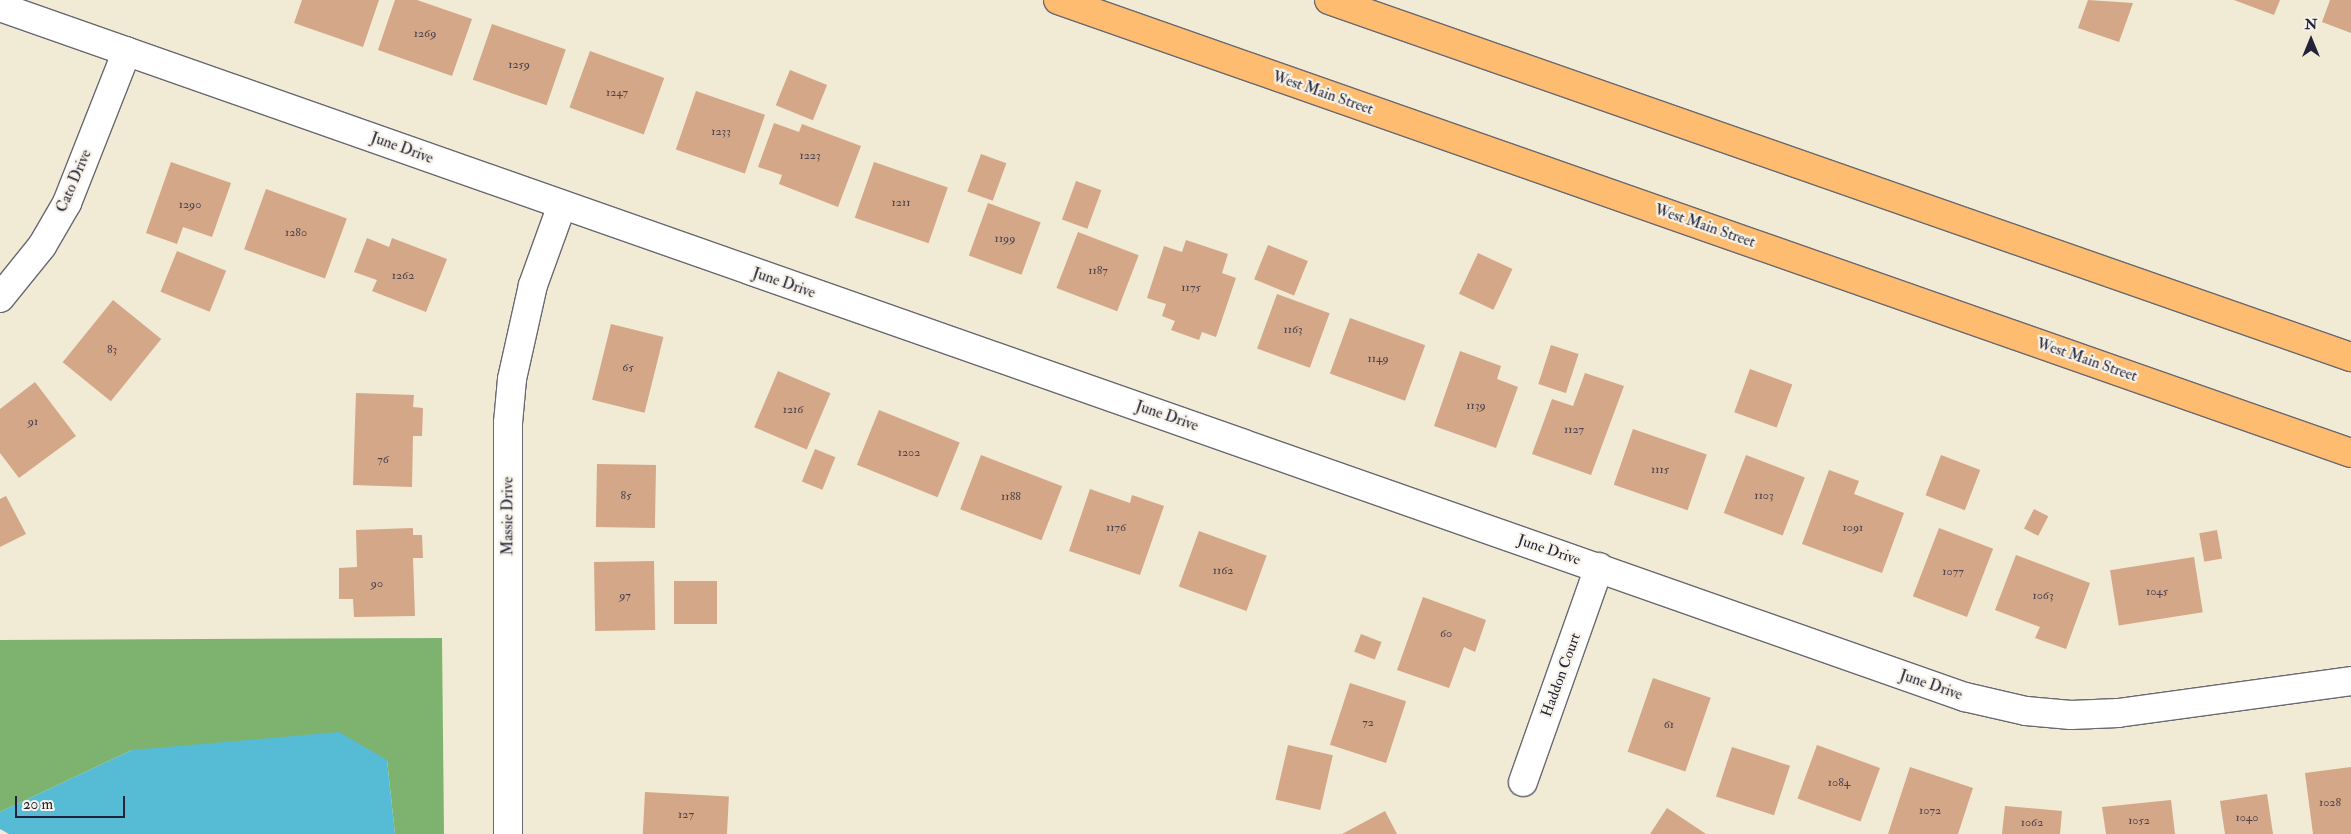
<!DOCTYPE html>
<style>
body{margin:0}
#map{position:relative;width:2351px;height:834px;overflow:hidden;background:#f1ead4;font-family:"IM FELL Double Pica",serif}
div>[style]{position:absolute}
[style*='--x']{left:calc(var(--x)*1px);top:calc(var(--y)*1px);width:calc(var(--w)*1px);rotate:calc(var(--a)*1deg)}
.forest>*{inset:0;background:#7eb36f}
.water>*{inset:0;background:#56bbd4}
.building>*{inset:0;background:#d3a787;transform-origin:0 0}
.roads{filter:drop-shadow(1px 0 #6a6871) drop-shadow(-1px 0 #6a6871) drop-shadow(0 1px #6a6871) drop-shadow(0 -1px #6a6871)}
.minor>*{height:28px;margin:-14px;padding:0 14px;transform-origin:14px;border-radius:14px;background:#fff}
.major>*{height:28px;margin:-14px;padding:0 14px;transform-origin:14px;border-radius:14px;background:#febc70}
span{translate:-50% -50%;white-space:nowrap;text-align:center;line-height:1.15;-webkit-text-stroke:4.5px #f7f3e8;paint-order:stroke}
.number-label{font-size:12px;color:#4e434e}
.number-label span{-webkit-text-stroke-width:0}
.street-label{font-size:15px;color:#22223b}
.north{position:absolute;left:2286px;top:15px;width:50px;height:50px;-webkit-text-stroke:4px #f7f3e8;paint-order:stroke;rotate:0deg;font-size:14px;font-weight:700;line-height:20px;text-align:center;color:#22223b}
.north::after{content:'';display:block;margin:auto;width:18px;height:22px;background:#22223b;clip-path:polygon(50% 0,100% 100%,50% 72%,0 100%)}
.scale{position:absolute;left:15px;top:796px;width:110px;height:22px;box-sizing:border-box;border:2px solid #22223b;border-top:0;padding-left:6px;font-size:15px;line-height:18px;white-space:nowrap;color:#22223b;-webkit-text-stroke:4px #f7f3e8;paint-order:stroke}
</style>
<div id="map">
<div class="forest">
<div style="clip-path:polygon(442px 638px,444px 834px,395px 834px,387px 760px,132px 750px,0 812px,0 640px)"></div>
</div>
<div class="water">
<div style="clip-path:polygon(339px 732px,387px 760px,395px 834px,9px 834px,0 829px,0 812px,132px 750px)"></div>
</div>
<div class="building">
<div style="clip-path:polygon(302px 0,379px 0,363px 47px,294px 23px)"></div>
<div style="clip-path:polygon(395px 0,417px 0,472px 19px,452px 76px,378px 50px)"></div>
<div style="clip-path:polygon(2088px 0,2133px 3px,2119px 42px,2078px 28px)"></div>
<div style="clip-path:polygon(2234px 0,2280px 0,2274px 15px)"></div>
<div style="clip-path:polygon(2330px 0,2351px 0,2351px 33px,2322px 22px)"></div>
<div style="left:492px;top:24px;width:78px;height:59px;rotate:19deg"></div>
<div style="left:590px;top:51px;width:79px;height:60px;rotate:20deg"></div>
<div style="left:790px;top:70px;width:40px;height:38px;rotate:22deg"></div>
<div style="left:696px;top:91px;width:73px;height:62px;rotate:19deg"></div>
<div style="clip-path:polygon(774px 123px,799px 132px,802px 124px,861px 146px,838px 207px,779px 184px,782px 175px,758px 167px)"></div>
<div style="left:981px;top:154px;width:27px;height:40px;rotate:20deg"></div>
<div style="clip-path:polygon(171px 162px,231px 183px,212px 237px,183px 227px,177px 244px,146px 233px)"></div>
<div style="left:874px;top:162px;width:78px;height:59px;rotate:19deg"></div>
<div style="left:1076px;top:181px;width:27px;height:41px;rotate:20deg"></div>
<div style="left:266px;top:189px;width:86px;height:64px;rotate:20deg"></div>
<div style="left:988px;top:203px;width:56px;height:56px;rotate:20deg"></div>
<div style="left:1078px;top:232px;width:65px;height:60px;rotate:21deg"></div>
<div style="clip-path:polygon(367px 238px,389px 247px,392px 238px,447px 259px,426px 312px,372px 291px,377px 280px,354px 272px)"></div>
<div style="clip-path:polygon(1186px 240px,1228px 254px,1222px 273px,1236px 278px,1216px 337px,1202px 332px,1199px 340px,1171px 330px,1175px 321px,1162px 316px,1166px 304px,1147px 298px,1164px 246px,1182px 252px)"></div>
<div style="left:1268px;top:245px;width:43px;height:37px;rotate:22deg"></div>
<div style="left:177px;top:251px;width:53px;height:44px;rotate:22deg"></div>
<div style="left:1478px;top:253px;width:38px;height:45px;rotate:25deg"></div>
<div style="left:1277px;top:294px;width:56px;height:58px;rotate:20deg"></div>
<div style="left:113px;top:300px;width:62px;height:80px;rotate:39deg"></div>
<div style="left:1350px;top:318px;width:80px;height:59px;rotate:20deg"></div>
<div style="left:611px;top:324px;width:54px;height:78px;rotate:14deg"></div>
<div style="left:1551px;top:345px;width:29px;height:41px;rotate:18deg"></div>
<div style="clip-path:polygon(1460px 351px,1501px 366px,1497px 379px,1518px 387px,1496px 448px,1434px 426px)"></div>
<div style="left:1750px;top:369px;width:45px;height:46px;rotate:20deg"></div>
<div style="left:778px;top:371px;width:57px;height:61px;rotate:23deg"></div>
<div style="clip-path:polygon(1585px 373px,1624px 386px,1591px 475px,1532px 454px,1552px 399px,1573px 406px)"></div>
<div style="clip-path:polygon(35px 382px,76px 436px,19px 478px,0 453px,0 409px)"></div>
<div style="clip-path:polygon(356px 393px,414px 395px,413px 407px,423px 408px,422px 436px,413px 436px,412px 487px,353px 485px)"></div>
<div style="left:879px;top:410px;width:87px;height:59px;rotate:22deg"></div>
<div style="left:1633px;top:429px;width:78px;height:59px;rotate:19deg"></div>
<div style="left:815px;top:449px;width:22px;height:35px;rotate:22deg"></div>
<div style="left:981px;top:455px;width:87px;height:58px;rotate:21deg"></div>
<div style="left:1746px;top:455px;width:63px;height:62px;rotate:21deg"></div>
<div style="left:1941px;top:455px;width:42px;height:43px;rotate:21deg"></div>
<div style="left:597px;top:464px;width:59px;height:63px;rotate:1deg"></div>
<div style="clip-path:polygon(1829px 470px,1859px 481px,1854px 494px,1904px 513px,1882px 573px,1802px 544px)"></div>
<div style="clip-path:polygon(1090px 489px,1130px 503px,1132px 495px,1164px 506px,1140px 575px,1069px 551px)"></div>
<div style="clip-path:polygon(6px 496px,26px 534px,0 547px,0 499px)"></div>
<div style="left:2034px;top:509px;width:16px;height:22px;rotate:27deg"></div>
<div style="clip-path:polygon(413px 528px,413px 535px,422px 535px,423px 558px,413px 558px,415px 616px,354px 617px,353px 599px,339px 599px,339px 568px,357px 567px,356px 530px)"></div>
<div style="left:1939px;top:528px;width:58px;height:73px;rotate:21deg"></div>
<div style="left:2217px;top:530px;width:29px;height:18px;rotate:80deg"></div>
<div style="left:1199px;top:531px;width:72px;height:59px;rotate:20deg"></div>
<div style="clip-path:polygon(2016px 555px,2090px 583px,2066px 649px,2035px 638px,2040px 627px,1995px 610px)"></div>
<div style="left:2194px;top:557px;width:56px;height:85px;rotate:81deg"></div>
<div style="left:654px;top:561px;width:69px;height:60px;rotate:89deg"></div>
<div style="left:674px;top:581px;width:43px;height:43px"></div>
<div style="clip-path:polygon(1423px 597px,1486px 620px,1475px 652px,1464px 647px,1449px 688px,1397px 670px)"></div>
<div style="left:1361px;top:634px;width:22px;height:19px;rotate:21deg"></div>
<div style="left:1653px;top:678px;width:61px;height:78px;rotate:19deg"></div>
<div style="left:1350px;top:683px;width:59px;height:65px;rotate:18deg"></div>
<div style="left:1288px;top:745px;width:46px;height:56px;rotate:13deg"></div>
<div style="left:1817px;top:745px;width:67px;height:57px;rotate:20deg"></div>
<div style="left:1732px;top:747px;width:61px;height:52px;rotate:18deg"></div>
<div style="clip-path:polygon(1910px 767px,1973px 788px,1958px 834px,1888px 834px)"></div>
<div style="clip-path:polygon(2351px 767px,2351px 834px,2313px 834px,2305px 773px)"></div>
<div style="left:645px;top:792px;width:84px;height:42px;rotate:3deg"></div>
<div style="clip-path:polygon(2267px 794px,2273px 834px,2225px 834px,2220px 801px)"></div>
<div style="clip-path:polygon(2171px 800px,2175px 834px,2106px 834px,2102px 807px)"></div>
<div style="clip-path:polygon(2005px 806px,2062px 811px,2060px 834px,2002px 834px)"></div>
<div style="clip-path:polygon(1667px 808px,1706px 834px,1650px 834px)"></div>
<div style="clip-path:polygon(1385px 811px,1397px 834px,1342px 834px)"></div>
</div>
<div class="roads">
<div class="minor">
<div style="--x:0;--y:7;--w:2083;--a:19.35"></div>
<div style="--x:1965;--y:697;--w:63;--a:12.9"></div>
<div style="--x:2026;--y:711;--w:45;--a:5.1"></div>
<div style="--x:2071;--y:715;--w:47;--a:-2.4"></div>
<div style="--x:2118;--y:713;--w:235;--a:-7.8"></div>
<div style="--x:0;--y:298;--w:67;--a:-51.1"></div>
<div style="--x:42;--y:246;--w:50;--a:-59.8"></div>
<div style="--x:67;--y:203;--w:163;--a:-68.5"></div>
<div style="--x:1523;--y:782;--w:228;--a:-70.5"></div>
<div style="--x:508;--y:834;--w:411;--a:-90"></div>
<div style="--x:508;--y:423;--w:44;--a:-84.8"></div>
<div style="--x:512;--y:379;--w:96;--a:-77.4"></div>
<div style="--x:533;--y:285;--w:85;--a:-70.1"></div>
</div>
<div class="major">
<div style="--x:1058;--y:0;--w:1370;--a:19.31"></div>
<div style="--x:1329;--y:0;--w:1083;--a:19.26"></div>
</div>
</div>
<div class="number-label">
<span style="left:425px;top:34px">1269</span>
<span style="left:519px;top:65px">1259</span>
<span style="left:617px;top:93px">1247</span>
<span style="left:721px;top:132px">1233</span>
<span style="left:810px;top:156px">1223</span>
<span style="left:901px;top:203px">1211</span>
<span style="left:190px;top:205px">1290</span>
<span style="left:296px;top:233px">1280</span>
<span style="left:1005px;top:239px">1199</span>
<span style="left:1098px;top:271px">1187</span>
<span style="left:403px;top:276px">1262</span>
<span style="left:1191px;top:288px">1175</span>
<span style="left:1293px;top:330px">1163</span>
<span style="left:112px;top:350px">83</span>
<span style="left:1378px;top:359px">1149</span>
<span style="left:628px;top:368px">65</span>
<span style="left:1476px;top:406px">1139</span>
<span style="left:793px;top:410px">1216</span>
<span style="left:33px;top:422px">91</span>
<span style="left:1574px;top:430px">1127</span>
<span style="left:909px;top:453px">1202</span>
<span style="left:383px;top:460px">76</span>
<span style="left:1660px;top:470px">1115</span>
<span style="left:626px;top:496px">85</span>
<span style="left:1764px;top:496px">1103</span>
<span style="left:1011px;top:497px">1188</span>
<span style="left:1116px;top:528px">1176</span>
<span style="left:1853px;top:528px">1091</span>
<span style="left:1223px;top:571px">1162</span>
<span style="left:1953px;top:572px">1077</span>
<span style="left:377px;top:584px">90</span>
<span style="left:2157px;top:592px">1045</span>
<span style="left:625px;top:596px">97</span>
<span style="left:2043px;top:596px">1063</span>
<span style="left:1446px;top:634px">60</span>
<span style="left:1368px;top:723px">72</span>
<span style="left:1669px;top:725px">61</span>
<span style="left:1839px;top:783px">1084</span>
<span style="left:2330px;top:803px">1028</span>
<span style="left:1930px;top:811px">1072</span>
<span style="left:686px;top:815px">127</span>
<span style="left:2247px;top:818px">1040</span>
<span style="left:2139px;top:821px">1052</span>
<span style="left:2032px;top:823px">1062</span>
</div>
<div class="street-label">
<span style="left:1323px;top:93px;rotate:19deg">West Main Street</span>
<span style="left:402px;top:148px;rotate:20deg">June Drive</span>
<span style="left:74px;top:181px;rotate:-67deg">Cato Drive</span>
<span style="left:1705px;top:226px;rotate:19deg">West Main Street</span>
<span style="left:784px;top:283px;rotate:19deg">June Drive</span>
<span style="left:2087px;top:360px;rotate:19deg">West Main Street</span>
<span style="left:1167px;top:416px;rotate:19deg">June Drive</span>
<span style="left:508px;top:516px;rotate:-90deg">Massie Drive</span>
<span style="left:1549px;top:550px;rotate:19deg">June Drive</span>
<span style="left:1561px;top:675px;rotate:-70deg">Haddon Court</span>
<span style="left:1931px;top:685px;rotate:19deg">June Drive</span>
</div>
<div class="north">N</div>
<div class="scale">20 m</div>
</div>
